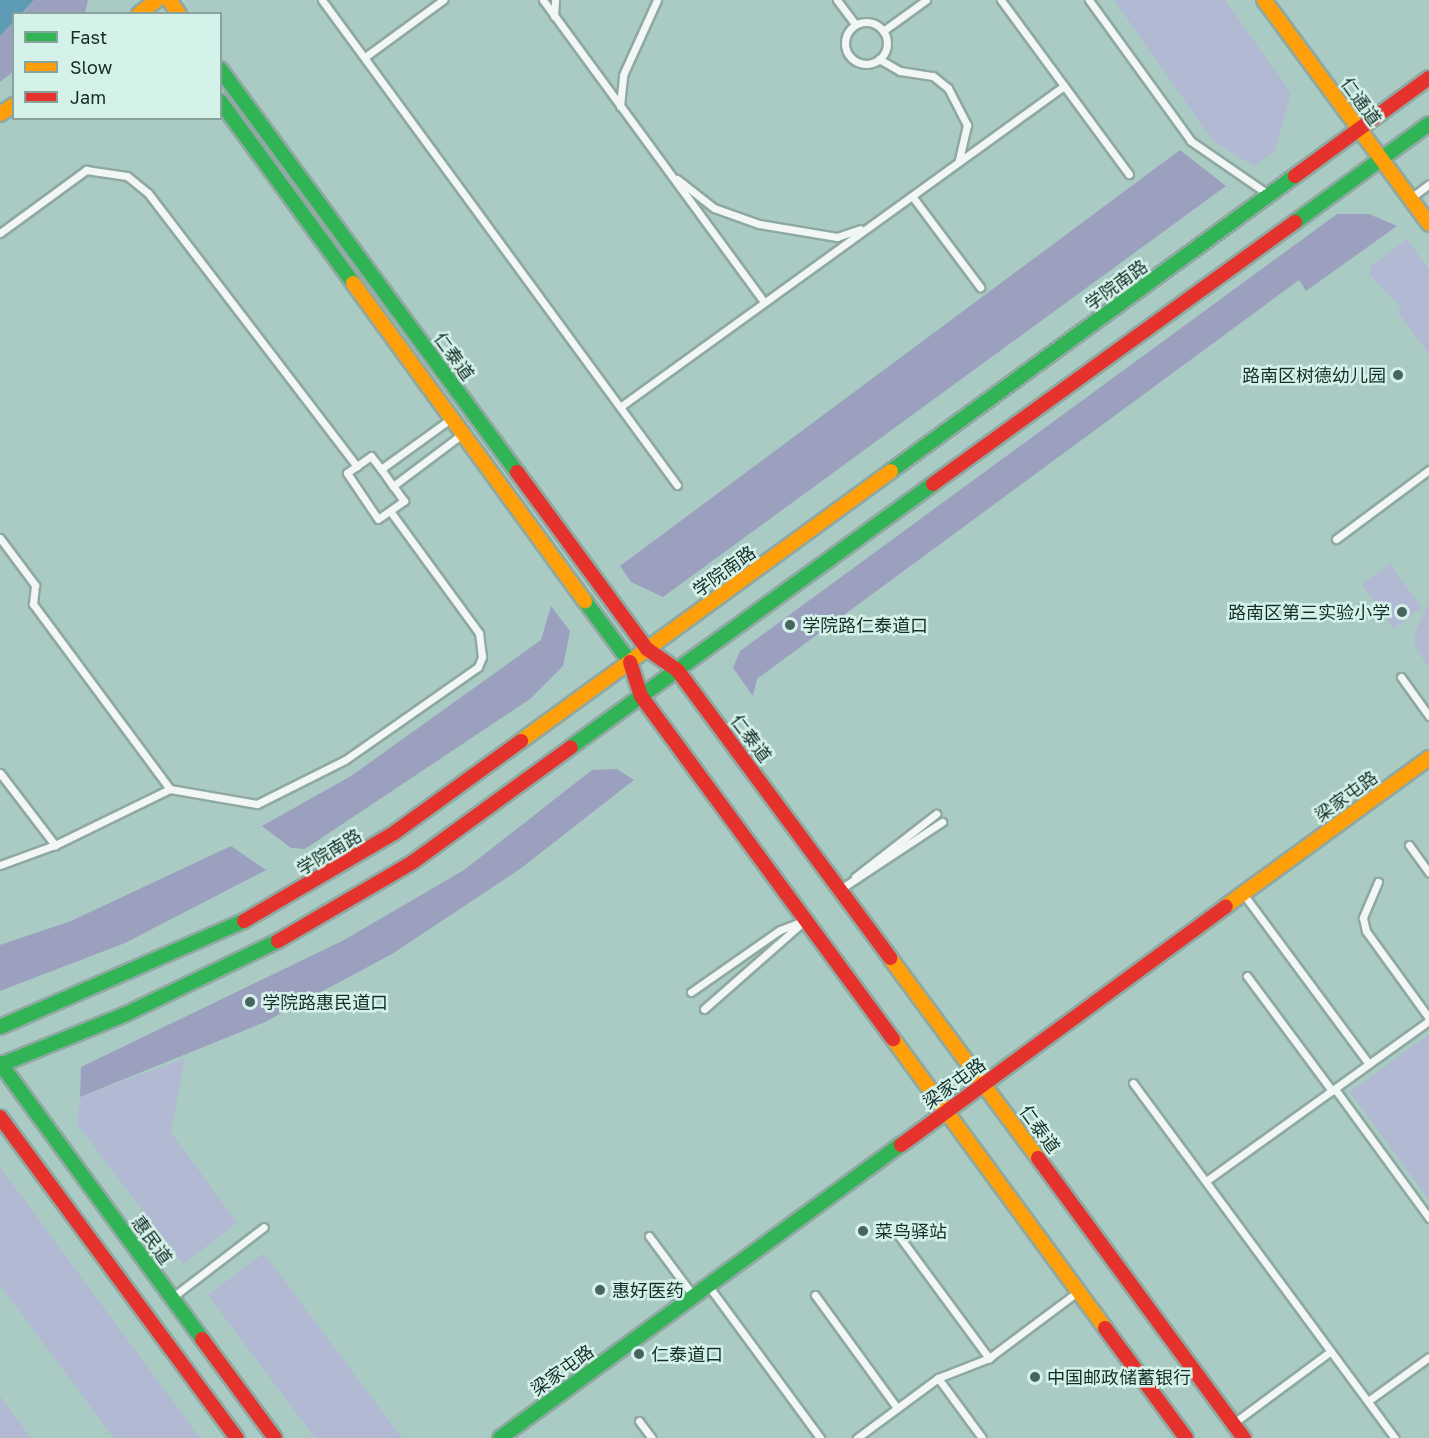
<!DOCTYPE html>
<meta charset="utf-8">
<style>
body{margin:0}
#map{position:relative;width:1429px;height:1438px;overflow:hidden;background:#aacbc3;font-family:"Golos Text","Noto Sans SC",sans-serif}
div>[style]{position:absolute}
[style*='--x']{left:calc(var(--x)*1px);top:calc(var(--y)*1px);width:calc(var(--w)*1px);rotate:calc(var(--a)*1deg)}
.green>*{inset:0;background:#b2b9d2;transform-origin:0 0}
.forest>*{inset:0;background:#9ba0bf}
.water>*{inset:0;background:#5e9bb5}
.roads{filter:drop-shadow(2px 0 #8fa9a2) drop-shadow(-2px 0 #8fa9a2) drop-shadow(0 2px #8fa9a2) drop-shadow(0 -2px #8fa9a2)}
.lane>*{height:7px;margin:-3.5px;padding:0 3.5px;transform-origin:3.5px;border-radius:3.5px;background:#f2f7f6}
.lane>.ring{margin:-3.5px;padding:0;box-sizing:content-box;background:none;border:7px solid #f2f7f6;border-radius:50%}
.fast>*{height:14px;margin:-7px;padding:0 7px;transform-origin:7px;border-radius:7px;background:#30b455}
.slow>*{height:14px;margin:-7px;padding:0 7px;transform-origin:7px;border-radius:7px;background:#ff9f0a}
.jam>*{height:14px;margin:-7px;padding:0 7px;transform-origin:7px;border-radius:7px;background:#e5322d}
.dots>*{width:16px;height:16px;translate:-50% -50%;box-sizing:border-box;border:3px solid #d5f2ea;border-radius:50%}
span{translate:-50% -50%;white-space:nowrap;text-align:center;line-height:1.15;-webkit-text-stroke:5px #d5f2ea;paint-order:stroke}
.street-label{font-size:18px;color:#152d27}
.poi-label{font-size:18px;color:#152d27}
.right{translate:-100% -50%;text-align:right}
.left{translate:0 -50%;text-align:left}
.legend{position:absolute;left:12px;top:12px;width:210px;height:108px;box-sizing:border-box;background:#d5f2ea;border:2px solid #88a39c;margin:0;padding:8px 10px;list-style:none;font-size:18px;color:#152d27}
.legend li{display:flex;align-items:center;gap:12px;height:30px}
.legend b{width:30px;border:2px solid #88a39c}
</style>
<div id="map">
<div class="green">
<div style="clip-path:polygon(1114px 0,1225px 0,1291px 93px,1275px 151px,1254px 166px,1213px 141px)"></div>
<div style="clip-path:polygon(1407px 239px,1429px 270px,1429px 354px,1397px 311px,1402px 308px,1369px 274px,1371px 266px)"></div>
<div style="left:1390px;top:564px;width:54px;height:35px;rotate:54deg"></div>
<div style="clip-path:polygon(1429px 602px,1429px 668px,1415px 646px,1415px 632px)"></div>
<div style="clip-path:polygon(1429px 1034px,1429px 1200px,1350px 1092px)"></div>
<div style="clip-path:polygon(185px 1058px,171px 1132px,237px 1223px,183px 1264px,77px 1124px,80px 1097px)"></div>
<div style="clip-path:polygon(0 1167px,200px 1438px,114px 1438px,0 1285px)"></div>
<div style="clip-path:polygon(264px 1253px,402px 1438px,315px 1438px,208px 1295px)"></div>
<div style="clip-path:polygon(0 1396px,31px 1438px,0 1438px)"></div>
</div>
<div class="forest">
<div style="clip-path:polygon(34px 0,88px 0,85px 13px,22px 14px)"></div>
<div style="clip-path:polygon(13px 22px,13px 72px,0 82px,0 36px)"></div>
<div style="clip-path:polygon(1180px 150px,1226px 186px,663px 597px,631px 582px,620px 566px)"></div>
<div style="clip-path:polygon(1337px 214px,1369px 214px,1397px 226px,1306px 291px,1299px 280px,757px 679px,753px 696px,733px 668px,740px 651px)"></div>
<div style="clip-path:polygon(551px 606px,570px 631px,563px 666px,530px 699px,305px 849px,291px 848px,262px 826px,351px 776px,541px 640px)"></div>
<div style="clip-path:polygon(617px 769px,634px 780px,520px 869px,392px 954px,265px 1022px,80px 1097px,81px 1067px,344px 940px,464px 870px,592px 770px)"></div>
<div style="clip-path:polygon(231px 846px,266px 870px,125px 943px,0 991px,0 945px,71px 921px)"></div>
</div>
<div class="water">
<div style="clip-path:polygon(0 0,34px 0,22px 13px,14px 14px,13px 22px,0 36px)"></div>
</div>
<div class="roads">
<div class="lane">
<div style="--x:322;--y:0;--w:601;--a:53.8"></div>
<div style="--x:543;--y:0;--w:374;--a:53.8"></div>
<div style="--x:837;--y:0;--w:30;--a:53"></div>
<div style="--x:1001;--y:0;--w:216;--a:53.7"></div>
<div style="--x:1089;--y:0;--w:174;--a:54.1"></div>
<div style="--x:1191;--y:141;--w:90;--a:34.6"></div>
<div style="--x:554;--y:16;--w:16;--a:-86"></div>
<div class="ring" style="left:845px;top:22px;width:35px;height:35px"></div>
<div style="--x:883;--y:31;--w:53;--a:-35.8"></div>
<div style="--x:365;--y:57;--w:97;--a:-36.2"></div>
<div style="--x:879;--y:59;--w:24;--a:30"></div>
<div style="--x:900;--y:71;--w:33;--a:9"></div>
<div style="--x:933;--y:76;--w:19;--a:39"></div>
<div style="--x:948;--y:88;--w:42;--a:62.8"></div>
<div style="--x:967;--y:125;--w:36;--a:103"></div>
<div style="--x:620;--y:106;--w:31;--a:-84"></div>
<div style="--x:623;--y:75;--w:82;--a:-65.6"></div>
<div style="--x:677;--y:179;--w:47;--a:38.1"></div>
<div style="--x:714;--y:208;--w:48;--a:19.6"></div>
<div style="--x:759;--y:224;--w:79;--a:9.5"></div>
<div style="--x:837;--y:237;--w:24;--a:-19"></div>
<div style="--x:912;--y:196;--w:114;--a:53.2"></div>
<div style="--x:1412;--y:197;--w:21;--a:-37"></div>
<div style="--x:0;--y:233;--w:107;--a:-36.2"></div>
<div style="--x:86;--y:170;--w:41;--a:8.3"></div>
<div style="--x:127;--y:176;--w:27;--a:39"></div>
<div style="--x:148;--y:193;--w:344;--a:52.6"></div>
<div style="--x:620;--y:407;--w:548;--a:-35.87"></div>
<div style="--x:449;--y:420;--w:84;--a:144.2"></div>
<div style="--x:381;--y:469;--w:16;--a:-128"></div>
<div style="--x:371;--y:456;--w:29;--a:145"></div>
<div style="--x:347;--y:473;--w:55;--a:56"></div>
<div style="--x:378;--y:519;--w:32;--a:-35"></div>
<div style="--x:404;--y:501;--w:19;--a:-126"></div>
<div style="--x:393;--y:486;--w:85;--a:-36.9"></div>
<div style="--x:381;--y:469;--w:21;--a:55"></div>
<div style="--x:0;--y:538;--w:59;--a:53.3"></div>
<div style="--x:35;--y:585;--w:19;--a:96"></div>
<div style="--x:33;--y:604;--w:230;--a:53.5"></div>
<div style="--x:170;--y:789;--w:88;--a:9.8"></div>
<div style="--x:257;--y:804;--w:98;--a:-26.6"></div>
<div style="--x:345;--y:760;--w:162;--a:-35"></div>
<div style="--x:478;--y:667;--w:11;--a:-68"></div>
<div style="--x:482;--y:657;--w:24;--a:-97"></div>
<div style="--x:479;--y:633;--w:151;--a:-126.1"></div>
<div style="--x:1336;--y:539;--w:116;--a:-36.6"></div>
<div style="--x:1401;--y:677;--w:48;--a:54.3"></div>
<div style="--x:0;--y:773;--w:91;--a:52.6"></div>
<div style="--x:1409;--y:845;--w:34;--a:54"></div>
<div style="--x:0;--y:865;--w:59;--a:-20"></div>
<div style="--x:55;--y:845;--w:128;--a:-26"></div>
<div style="--x:855;--y:877;--w:103;--a:-37.9"></div>
<div style="--x:1378;--y:882;--w:39;--a:113"></div>
<div style="--x:1363;--y:918;--w:13;--a:77"></div>
<div style="--x:1366;--y:931;--w:107;--a:54.1"></div>
<div style="--x:842;--y:888;--w:120;--a:-33.4"></div>
<div style="--x:1244;--y:895;--w:210;--a:53.5"></div>
<div style="--x:1247;--y:976;--w:143;--a:53.5"></div>
<div style="--x:691;--y:992;--w:108;--a:-34.9"></div>
<div style="--x:780;--y:930;--w:25;--a:-21"></div>
<div style="--x:704;--y:1009;--w:132;--a:-41.3"></div>
<div style="--x:1133;--y:1083;--w:441;--a:53.6"></div>
<div style="--x:1335;--y:1089;--w:160;--a:53.9"></div>
<div style="--x:1206;--y:1181;--w:274;--a:-35.7"></div>
<div style="--x:649;--y:1236;--w:72;--a:53.4"></div>
<div style="--x:899;--y:1236;--w:152;--a:53.6"></div>
<div style="--x:710;--y:1288;--w:186;--a:53.7"></div>
<div style="--x:815;--y:1295;--w:140;--a:54"></div>
<div style="--x:174;--y:1296;--w:113;--a:-37.5"></div>
<div style="--x:938;--y:1378;--w:55;--a:-21.4"></div>
<div style="--x:989;--y:1358;--w:109;--a:-36.8"></div>
<div style="--x:1368;--y:1401;--w:75;--a:-35.8"></div>
<div style="--x:639;--y:1421;--w:21;--a:53"></div>
<div style="--x:1235;--y:1422;--w:119;--a:-36.5"></div>
<div style="--x:857;--y:1438;--w:101;--a:-36.5"></div>
<div style="--x:938;--y:1378;--w:74;--a:53.7"></div>
</div>
<div class="fast">
<div style="--x:220;--y:69;--w:501;--a:53.61"></div>
<div style="--x:220;--y:101;--w:225;--a:53.8"></div>
<div style="--x:1295;--y:222;--w:166;--a:-36.2"></div>
<div style="--x:891;--y:471;--w:500;--a:-36.14"></div>
<div style="--x:585;--y:601;--w:76;--a:53.6"></div>
<div style="--x:571;--y:747;--w:447;--a:-36"></div>
<div style="--x:0;--y:1027;--w:266;--a:-23.5"></div>
<div style="--x:0;--y:1063;--w:342;--a:53.8"></div>
<div style="--x:0;--y:1065;--w:136;--a:-22"></div>
<div style="--x:126;--y:1014;--w:169;--a:-25.7"></div>
<div style="--x:500;--y:1438;--w:497;--a:-36.2"></div>
</div>
<div class="slow">
<div style="--x:169;--y:0;--w:17;--a:54"></div>
<div style="--x:1264;--y:0;--w:278;--a:53.6"></div>
<div style="--x:139;--y:14;--w:23;--a:-38"></div>
<div style="--x:0;--y:114;--w:17;--a:-33"></div>
<div style="--x:353;--y:283;--w:394;--a:53.9"></div>
<div style="--x:521;--y:741;--w:458;--a:-36.1"></div>
<div style="--x:1226;--y:906;--w:251;--a:-36.1"></div>
<div style="--x:890;--y:958;--w:249;--a:53.5"></div>
<div style="--x:893;--y:1039;--w:358;--a:53.7"></div>
</div>
<div class="jam">
<div style="--x:1295;--y:176;--w:166;--a:-36.2"></div>
<div style="--x:517;--y:472;--w:220;--a:53.7"></div>
<div style="--x:933;--y:484;--w:447;--a:-35.9"></div>
<div style="--x:647;--y:649;--w:38;--a:35"></div>
<div style="--x:678;--y:671;--w:357;--a:53.5"></div>
<div style="--x:630;--y:662;--w:36;--a:72"></div>
<div style="--x:641;--y:696;--w:426;--a:53.7"></div>
<div style="--x:244;--y:921;--w:174;--a:-30.4"></div>
<div style="--x:394;--y:833;--w:157;--a:-35.9"></div>
<div style="--x:278;--y:941;--w:156;--a:-30.3"></div>
<div style="--x:413;--y:862;--w:195;--a:-36"></div>
<div style="--x:0;--y:1117;--w:399;--a:53.6"></div>
<div style="--x:901;--y:1145;--w:403;--a:-36.3"></div>
<div style="--x:1038;--y:1158;--w:348;--a:53.7"></div>
<div style="--x:1105;--y:1328;--w:137;--a:53.6"></div>
<div style="--x:202;--y:1339;--w:123;--a:53.6"></div>
</div>
</div>
<div class="dots">
<div style="left:1398px;top:375px;background:#49645e"></div>
<div style="left:1402px;top:612px;background:#49645e"></div>
<div style="left:790px;top:625px;background:#49645e"></div>
<div style="left:250px;top:1002px;background:#49645e"></div>
<div style="left:863px;top:1231px;background:#49645e"></div>
<div style="left:600px;top:1290px;background:#49645e"></div>
<div style="left:639px;top:1354px;background:#49645e"></div>
<div style="left:1035px;top:1377px;background:#49645e"></div>
</div>
<div class="street-label">
<span style="left:1361px;top:101px;rotate:54deg">仁通道</span>
<span style="left:1116px;top:285px;rotate:-36deg">学院南路</span>
<span style="left:454px;top:356px;rotate:54deg">仁泰道</span>
<span style="left:724px;top:571px;rotate:-36deg">学院南路</span>
<span style="left:751px;top:738px;rotate:53deg">仁泰道</span>
<span style="left:1346px;top:796px;rotate:-36deg">梁家屯路</span>
<span style="left:329px;top:852px;rotate:-31deg">学院南路</span>
<span style="left:954px;top:1083px;rotate:-36deg">梁家屯路</span>
<span style="left:1040px;top:1129px;rotate:54deg">仁泰道</span>
<span style="left:152px;top:1240px;rotate:54deg">惠民道</span>
<span style="left:562px;top:1370px;rotate:-36deg">梁家屯路</span>
</div>
<div class="poi-label">
<span class="right" style="left:1386px;top:375px">路南区树德幼儿园</span>
<span class="right" style="left:1390px;top:612px">路南区第三实验小学</span>
<span class="left" style="left:802px;top:625px">学院路仁泰道口</span>
<span class="left" style="left:262px;top:1002px">学院路惠民道口</span>
<span class="left" style="left:875px;top:1231px">菜鸟驿站</span>
<span class="left" style="left:612px;top:1290px">惠好医药</span>
<span class="left" style="left:651px;top:1354px">仁泰道口</span>
<span class="left" style="left:1047px;top:1377px">中国邮政储蓄银行</span>
</div>
<ul class="legend">
<li><b style="height:8px;background:#30b455"></b>Fast</li>
<li><b style="height:8px;background:#ff9f0a"></b>Slow</li>
<li><b style="height:8px;background:#e5322d"></b>Jam</li>
</ul>
</div>
